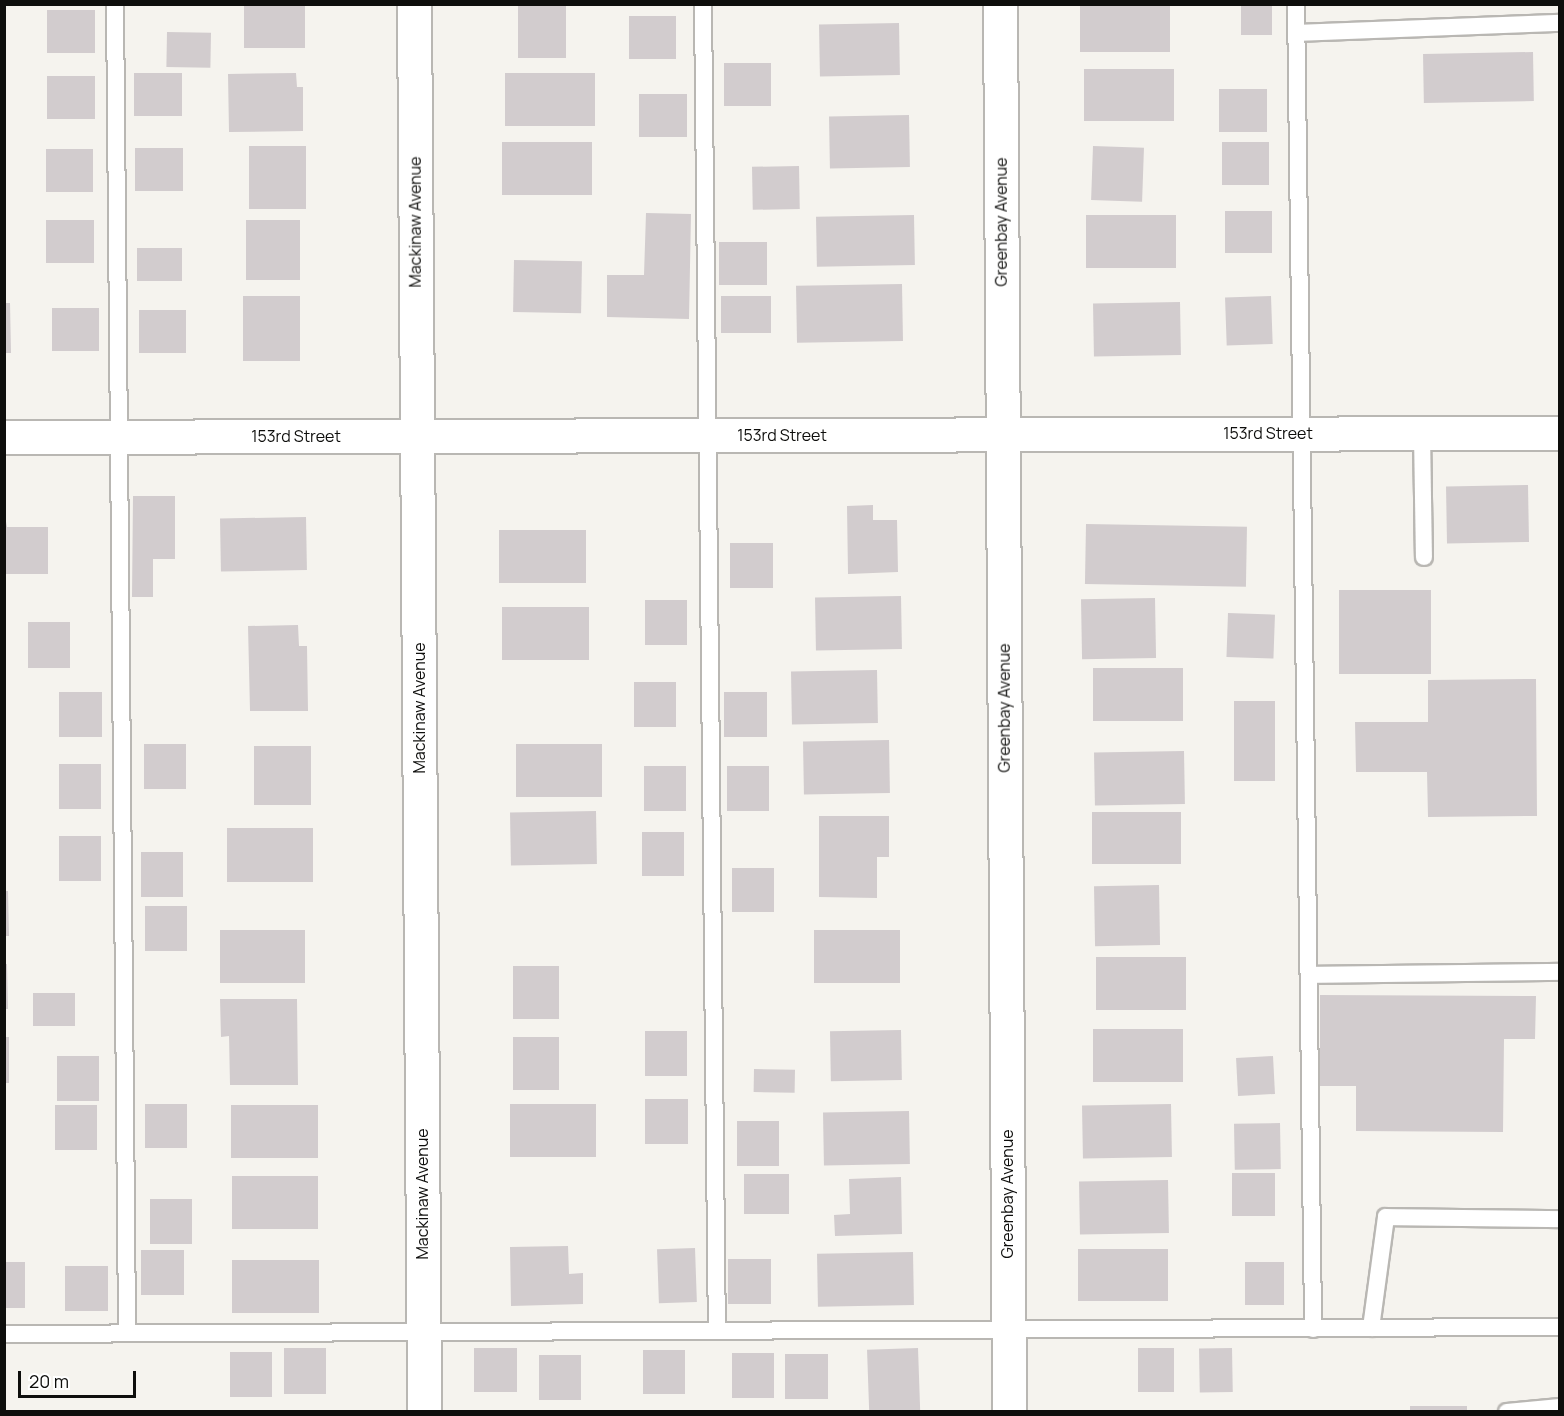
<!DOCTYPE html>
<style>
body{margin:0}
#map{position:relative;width:1564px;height:1416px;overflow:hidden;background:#f5f3ee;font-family:Manrope,sans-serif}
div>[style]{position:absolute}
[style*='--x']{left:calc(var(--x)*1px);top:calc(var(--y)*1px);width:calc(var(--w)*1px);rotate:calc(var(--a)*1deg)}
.building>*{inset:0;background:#d2ccce;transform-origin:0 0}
.roads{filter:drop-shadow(2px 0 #b9b7b3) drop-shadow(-2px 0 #b9b7b3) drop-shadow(0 2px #b9b7b3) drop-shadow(0 -2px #b9b7b3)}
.lane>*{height:16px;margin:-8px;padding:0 8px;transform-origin:8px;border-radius:8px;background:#fff}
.street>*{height:33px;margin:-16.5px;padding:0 16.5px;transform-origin:16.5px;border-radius:16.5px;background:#fff}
span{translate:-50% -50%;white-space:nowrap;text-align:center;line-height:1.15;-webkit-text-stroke:5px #fff;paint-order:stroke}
.street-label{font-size:16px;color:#0e0e0c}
.frame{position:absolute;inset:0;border:6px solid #0e0e0c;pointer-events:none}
.scale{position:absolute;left:18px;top:1371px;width:118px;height:27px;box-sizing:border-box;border:3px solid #0e0e0c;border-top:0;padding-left:8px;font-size:18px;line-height:21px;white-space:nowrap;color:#0e0e0c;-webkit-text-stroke:4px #fff;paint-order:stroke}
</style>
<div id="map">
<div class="building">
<div style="left:244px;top:4px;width:61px;height:44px"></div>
<div style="left:518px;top:4px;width:48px;height:54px"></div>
<div style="left:1080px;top:4px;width:90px;height:48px"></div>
<div style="left:1241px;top:4px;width:31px;height:31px"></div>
<div style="left:95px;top:10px;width:43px;height:48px;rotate:90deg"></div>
<div style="left:676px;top:16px;width:43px;height:47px;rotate:90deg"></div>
<div style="left:899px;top:23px;width:52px;height:80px;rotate:89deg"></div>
<div style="left:167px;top:32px;width:44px;height:35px;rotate:1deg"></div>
<div style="left:1533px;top:52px;width:49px;height:110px;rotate:89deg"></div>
<div style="left:724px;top:63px;width:47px;height:43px"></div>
<div style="left:1174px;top:69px;width:52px;height:90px;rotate:90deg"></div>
<div style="left:134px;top:73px;width:48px;height:43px"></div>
<div style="clip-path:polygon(296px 73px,297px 87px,303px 87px,303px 131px,229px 132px,228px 74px)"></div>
<div style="left:505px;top:73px;width:90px;height:53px"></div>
<div style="left:47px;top:76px;width:48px;height:43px"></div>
<div style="left:1267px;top:89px;width:43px;height:48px;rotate:90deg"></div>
<div style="left:687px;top:94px;width:43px;height:48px;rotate:90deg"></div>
<div style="left:909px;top:115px;width:52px;height:80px;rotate:89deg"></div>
<div style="left:502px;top:142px;width:90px;height:53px"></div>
<div style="left:1269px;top:142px;width:43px;height:47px;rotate:90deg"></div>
<div style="left:249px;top:146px;width:57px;height:63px"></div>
<div style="left:1093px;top:146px;width:51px;height:54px;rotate:2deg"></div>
<div style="left:135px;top:148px;width:48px;height:43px"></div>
<div style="left:46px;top:149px;width:47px;height:43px"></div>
<div style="left:799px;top:166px;width:43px;height:47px;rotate:89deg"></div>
<div style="left:1225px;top:211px;width:47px;height:42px"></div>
<div style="clip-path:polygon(646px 213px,691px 214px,689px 319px,607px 317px,607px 275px,644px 275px)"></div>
<div style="left:914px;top:215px;width:50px;height:98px;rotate:89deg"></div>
<div style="left:1086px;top:215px;width:90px;height:53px"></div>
<div style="left:46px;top:220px;width:48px;height:43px"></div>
<div style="left:300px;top:220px;width:60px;height:54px;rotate:90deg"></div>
<div style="left:767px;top:242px;width:43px;height:48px;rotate:90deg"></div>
<div style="left:182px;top:248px;width:33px;height:45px;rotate:90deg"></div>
<div style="left:514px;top:260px;width:68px;height:52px;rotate:1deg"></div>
<div style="left:902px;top:284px;width:57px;height:106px;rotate:89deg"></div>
<div style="left:300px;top:296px;width:65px;height:57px;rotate:90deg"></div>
<div style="left:721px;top:296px;width:50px;height:37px"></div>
<div style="left:1271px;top:296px;width:48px;height:46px;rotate:88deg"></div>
<div style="left:1180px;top:302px;width:53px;height:87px;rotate:89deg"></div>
<div style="clip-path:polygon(4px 303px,10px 303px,11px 353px,4px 353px)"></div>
<div style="left:52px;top:308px;width:47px;height:43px"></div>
<div style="left:186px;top:310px;width:43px;height:47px;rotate:90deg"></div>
<div style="left:1528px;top:485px;width:57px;height:82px;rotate:89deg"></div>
<div style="clip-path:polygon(133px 496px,175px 496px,175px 559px,153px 559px,153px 597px,132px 597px)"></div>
<div style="clip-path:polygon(873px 505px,873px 520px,897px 520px,898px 572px,848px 574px,847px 506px)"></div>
<div style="clip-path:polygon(4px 511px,7px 527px,48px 527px,48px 574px,4px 574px)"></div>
<div style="left:306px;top:517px;width:53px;height:86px;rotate:89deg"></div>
<div style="left:1086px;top:524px;width:161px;height:60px;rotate:1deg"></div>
<div style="left:586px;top:530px;width:53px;height:87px;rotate:90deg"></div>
<div style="left:730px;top:543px;width:43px;height:45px"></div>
<div style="left:1431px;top:590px;width:84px;height:92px;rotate:90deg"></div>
<div style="left:901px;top:596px;width:53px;height:86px;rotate:89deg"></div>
<div style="left:1155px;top:598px;width:60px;height:74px;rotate:89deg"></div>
<div style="left:645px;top:600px;width:42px;height:45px"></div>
<div style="left:589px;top:607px;width:53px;height:87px;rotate:90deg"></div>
<div style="left:1228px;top:613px;width:47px;height:44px;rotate:2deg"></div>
<div style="left:28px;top:622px;width:42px;height:46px"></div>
<div style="clip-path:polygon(298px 625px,299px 646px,307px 646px,308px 711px,250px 711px,248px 626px)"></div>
<div style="left:1093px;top:668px;width:90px;height:53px"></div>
<div style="left:877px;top:670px;width:53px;height:86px;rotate:89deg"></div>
<div style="clip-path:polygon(1536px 679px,1537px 816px,1428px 817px,1427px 772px,1356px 772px,1355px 722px,1428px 722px,1428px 680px)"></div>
<div style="left:634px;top:682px;width:42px;height:45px"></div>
<div style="left:102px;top:692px;width:45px;height:43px;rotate:90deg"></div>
<div style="left:724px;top:692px;width:43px;height:45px"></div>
<div style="left:1234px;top:701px;width:41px;height:80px"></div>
<div style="left:889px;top:740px;width:53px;height:86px;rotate:89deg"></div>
<div style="left:144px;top:744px;width:42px;height:45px"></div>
<div style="left:602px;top:744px;width:53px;height:86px;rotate:90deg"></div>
<div style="left:254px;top:746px;width:57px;height:59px"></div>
<div style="left:1184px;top:751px;width:53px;height:90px;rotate:89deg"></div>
<div style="left:59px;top:764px;width:42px;height:45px"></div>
<div style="left:644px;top:766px;width:42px;height:45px"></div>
<div style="left:727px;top:766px;width:42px;height:45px"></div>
<div style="left:596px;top:811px;width:53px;height:86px;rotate:89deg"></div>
<div style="left:1092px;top:812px;width:89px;height:52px"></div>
<div style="clip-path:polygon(819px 816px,889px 816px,889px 857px,877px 857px,877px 898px,819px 897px)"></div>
<div style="left:227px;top:828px;width:86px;height:54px"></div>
<div style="left:642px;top:832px;width:42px;height:44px"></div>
<div style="left:59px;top:836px;width:42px;height:45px"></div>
<div style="left:141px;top:852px;width:42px;height:45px"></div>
<div style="left:732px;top:868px;width:42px;height:44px"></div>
<div style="left:1159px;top:885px;width:60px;height:65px;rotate:89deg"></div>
<div style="clip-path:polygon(4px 891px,8px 891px,9px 936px,4px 936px)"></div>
<div style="left:145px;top:906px;width:42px;height:45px"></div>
<div style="left:220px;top:930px;width:85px;height:53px"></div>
<div style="left:814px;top:930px;width:86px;height:53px"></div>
<div style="left:1186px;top:957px;width:53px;height:90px;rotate:90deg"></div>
<div style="clip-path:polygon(4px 964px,7px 964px,8px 1009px,4px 1009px)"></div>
<div style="left:513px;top:966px;width:46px;height:53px"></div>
<div style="left:33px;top:993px;width:42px;height:33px"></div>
<div style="clip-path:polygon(1320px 995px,1536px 996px,1535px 1039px,1504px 1039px,1503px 1132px,1356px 1131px,1356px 1086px,1320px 1086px)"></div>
<div style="clip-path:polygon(220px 999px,297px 999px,298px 1085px,230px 1085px,229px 1036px,221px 1037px)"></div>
<div style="left:1183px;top:1029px;width:53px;height:90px;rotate:90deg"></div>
<div style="left:901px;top:1030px;width:50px;height:71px;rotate:89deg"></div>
<div style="left:645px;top:1031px;width:42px;height:45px"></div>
<div style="left:4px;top:1037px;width:5px;height:46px"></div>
<div style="left:513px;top:1037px;width:46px;height:53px"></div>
<div style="left:57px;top:1056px;width:42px;height:45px"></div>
<div style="left:1273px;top:1056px;width:38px;height:37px;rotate:87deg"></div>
<div style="left:754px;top:1069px;width:41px;height:23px;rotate:1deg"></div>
<div style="left:645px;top:1099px;width:43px;height:45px"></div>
<div style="left:145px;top:1104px;width:42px;height:44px"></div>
<div style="left:510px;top:1104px;width:86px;height:53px"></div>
<div style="left:1171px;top:1104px;width:53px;height:89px;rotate:89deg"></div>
<div style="left:55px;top:1105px;width:42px;height:45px"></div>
<div style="left:318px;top:1105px;width:53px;height:87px;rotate:90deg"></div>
<div style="left:909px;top:1111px;width:53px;height:86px;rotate:89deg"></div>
<div style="left:737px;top:1121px;width:42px;height:45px"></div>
<div style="left:1280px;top:1123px;width:46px;height:46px;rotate:89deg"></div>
<div style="left:1232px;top:1173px;width:43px;height:43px"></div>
<div style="left:789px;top:1174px;width:40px;height:45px;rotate:90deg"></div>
<div style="left:318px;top:1176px;width:53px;height:86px;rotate:90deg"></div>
<div style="clip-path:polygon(901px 1177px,902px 1234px,835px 1236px,834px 1215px,850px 1214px,849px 1179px)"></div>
<div style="left:1168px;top:1180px;width:53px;height:89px;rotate:89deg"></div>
<div style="left:150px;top:1199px;width:42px;height:45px"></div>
<div style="clip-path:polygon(568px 1246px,569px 1274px,583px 1273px,583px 1304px,511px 1306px,510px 1247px)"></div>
<div style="left:695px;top:1248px;width:54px;height:38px;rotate:88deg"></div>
<div style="left:1168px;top:1249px;width:52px;height:90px;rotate:90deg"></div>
<div style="left:141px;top:1250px;width:43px;height:45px"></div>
<div style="left:913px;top:1252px;width:53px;height:96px;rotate:89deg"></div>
<div style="left:728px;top:1259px;width:43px;height:45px"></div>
<div style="left:232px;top:1260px;width:87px;height:53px"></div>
<div style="left:4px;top:1262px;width:21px;height:46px"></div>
<div style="left:1245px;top:1262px;width:39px;height:43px"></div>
<div style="left:65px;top:1266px;width:43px;height:45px"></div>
<div style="left:284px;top:1348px;width:42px;height:46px"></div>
<div style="left:474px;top:1348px;width:43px;height:44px"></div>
<div style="left:918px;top:1348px;width:64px;height:51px;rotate:88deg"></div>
<div style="left:1138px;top:1348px;width:36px;height:44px"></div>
<div style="left:1232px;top:1348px;width:44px;height:33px;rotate:89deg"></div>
<div style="left:643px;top:1350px;width:42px;height:44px"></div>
<div style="left:230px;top:1352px;width:42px;height:45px"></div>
<div style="left:732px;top:1353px;width:42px;height:45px"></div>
<div style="left:785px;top:1354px;width:43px;height:45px"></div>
<div style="left:539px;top:1355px;width:42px;height:45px"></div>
<div style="left:1410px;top:1406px;width:57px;height:6px"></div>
</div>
<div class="roads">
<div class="lane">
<div style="--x:115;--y:4;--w:1329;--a:89.48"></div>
<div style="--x:703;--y:4;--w:1327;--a:89.4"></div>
<div style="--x:1296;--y:4;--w:1325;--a:89.26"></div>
<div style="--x:1297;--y:33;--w:263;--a:-2.2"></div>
<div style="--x:1422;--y:433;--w:124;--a:89.1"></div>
<div style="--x:1309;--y:975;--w:251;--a:-0.7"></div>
<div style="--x:1371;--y:1328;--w:112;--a:-82.3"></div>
<div style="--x:1386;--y:1217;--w:174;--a:0.7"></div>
<div style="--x:4;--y:1334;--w:1556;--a:-0.26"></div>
<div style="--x:1507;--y:1412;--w:53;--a:-5.4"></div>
</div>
<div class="street">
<div style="--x:414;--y:4;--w:1408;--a:89.59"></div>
<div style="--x:1000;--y:4;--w:1408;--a:89.63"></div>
<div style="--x:4;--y:437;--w:1556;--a:-0.15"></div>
</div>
</div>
<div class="street-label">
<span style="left:415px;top:222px;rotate:-90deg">Mackinaw Avenue</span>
<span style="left:1001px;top:222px;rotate:-90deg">Greenbay Avenue</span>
<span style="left:1268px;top:433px">153rd Street</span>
<span style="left:782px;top:435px">153rd Street</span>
<span style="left:296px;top:436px">153rd Street</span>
<span style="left:419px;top:708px;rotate:-90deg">Mackinaw Avenue</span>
<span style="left:1004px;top:708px;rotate:-90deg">Greenbay Avenue</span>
<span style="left:422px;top:1194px;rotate:-90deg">Mackinaw Avenue</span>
<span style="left:1007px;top:1194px;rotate:-90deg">Greenbay Avenue</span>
</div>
<div class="frame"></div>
<div class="scale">20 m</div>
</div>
